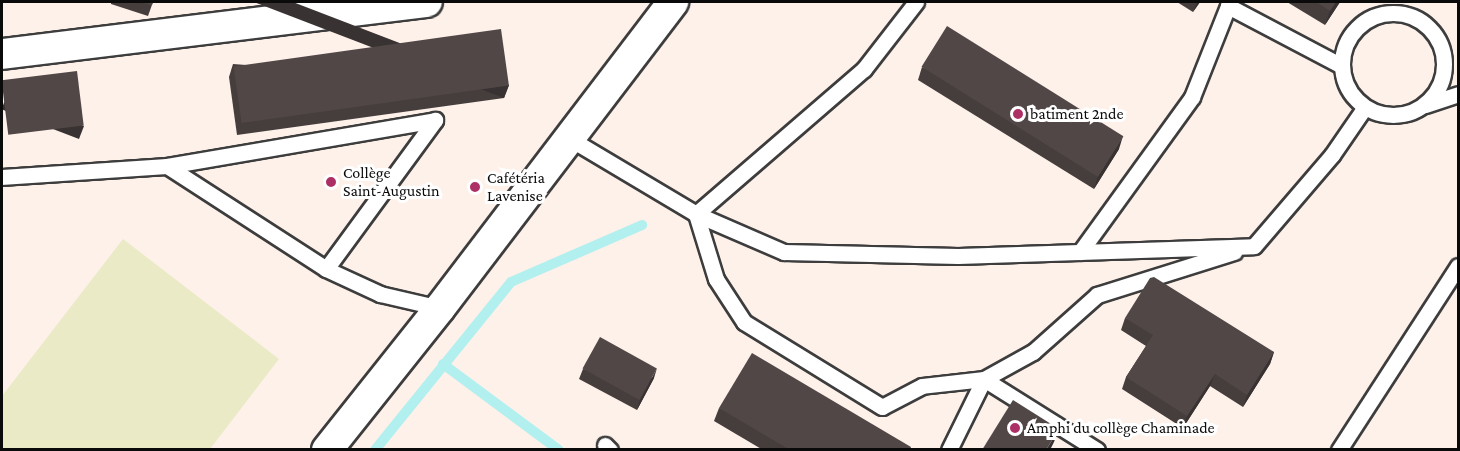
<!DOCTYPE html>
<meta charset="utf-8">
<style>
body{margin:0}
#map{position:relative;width:1460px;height:451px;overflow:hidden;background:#fdf1e9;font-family:"Crimson Pro",serif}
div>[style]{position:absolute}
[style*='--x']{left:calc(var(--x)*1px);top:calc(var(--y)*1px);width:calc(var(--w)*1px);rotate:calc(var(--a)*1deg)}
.pitch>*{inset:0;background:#ebeac7}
.stream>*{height:10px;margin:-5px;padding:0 5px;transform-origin:5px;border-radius:5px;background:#b2efef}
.roads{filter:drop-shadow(2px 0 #3d3d3d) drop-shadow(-2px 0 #3d3d3d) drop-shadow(0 2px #3d3d3d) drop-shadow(0 -2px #3d3d3d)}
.lane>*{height:15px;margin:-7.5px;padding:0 7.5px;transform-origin:7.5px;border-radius:7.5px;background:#fff}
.lane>.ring{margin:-7.5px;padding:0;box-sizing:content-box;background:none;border:15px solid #fff;border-radius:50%}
.street>*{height:30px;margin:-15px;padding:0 15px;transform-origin:15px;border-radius:15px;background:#fff}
.wall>*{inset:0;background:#463d3d}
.shaded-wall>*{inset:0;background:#393232;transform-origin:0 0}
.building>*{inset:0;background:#514747;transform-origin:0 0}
.dots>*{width:16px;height:16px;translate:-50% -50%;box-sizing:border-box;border:3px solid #fff;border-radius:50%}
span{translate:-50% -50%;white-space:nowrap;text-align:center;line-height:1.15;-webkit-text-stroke:6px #fff;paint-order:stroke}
.poi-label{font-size:16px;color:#0a0a0a}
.left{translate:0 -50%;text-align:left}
.frame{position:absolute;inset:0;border:3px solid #0a0a0a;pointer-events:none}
</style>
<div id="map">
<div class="pitch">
<div style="clip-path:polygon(123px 239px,279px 359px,210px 449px,2px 449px,2px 396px)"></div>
</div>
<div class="stream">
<div style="--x:443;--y:364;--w:144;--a:36.6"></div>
<div style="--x:375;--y:450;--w:216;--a:-51"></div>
<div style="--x:511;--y:282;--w:143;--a:-23.5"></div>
</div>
<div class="roads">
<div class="lane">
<div style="--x:1230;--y:2;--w:4;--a:117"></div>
<div style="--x:1228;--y:6;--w:129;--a:27.8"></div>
<div class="ring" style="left:1342px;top:13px;width:87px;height:87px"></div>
<div style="--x:1425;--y:105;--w:35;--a:-18"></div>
<div style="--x:567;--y:137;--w:150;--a:30.8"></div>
<div style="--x:696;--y:214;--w:222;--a:-40.8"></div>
<div style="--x:864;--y:69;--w:85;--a:-52.2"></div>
<div style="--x:167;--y:166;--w:189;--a:32.9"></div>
<div style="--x:326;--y:269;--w:60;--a:24.8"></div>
<div style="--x:380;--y:294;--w:62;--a:13.1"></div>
<div style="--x:2;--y:177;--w:165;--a:-3.8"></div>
<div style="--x:167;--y:166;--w:272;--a:-9.7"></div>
<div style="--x:1080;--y:252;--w:191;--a:-54.1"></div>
<div style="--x:1192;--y:97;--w:98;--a:-68.4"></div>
<div style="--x:326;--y:269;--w:185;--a:-53.8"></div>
<div style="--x:605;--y:445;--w:7;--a:45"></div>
<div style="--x:949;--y:450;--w:79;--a:-63.8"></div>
<div style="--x:984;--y:379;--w:56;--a:-28.9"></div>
<div style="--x:1033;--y:352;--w:86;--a:-41.7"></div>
<div style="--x:1097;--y:295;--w:144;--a:-17.4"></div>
<div style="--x:1097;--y:450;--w:133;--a:-147.9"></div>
<div style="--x:984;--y:379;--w:62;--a:173.6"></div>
<div style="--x:922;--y:386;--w:45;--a:152.3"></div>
<div style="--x:882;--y:407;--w:162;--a:-148.4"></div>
<div style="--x:744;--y:322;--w:51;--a:-123.1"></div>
<div style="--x:716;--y:279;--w:68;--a:-107.1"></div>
<div style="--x:696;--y:214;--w:96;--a:23.4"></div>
<div style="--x:784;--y:252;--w:174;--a:1.3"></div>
<div style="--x:958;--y:256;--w:296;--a:-1.9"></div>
<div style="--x:1254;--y:246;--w:120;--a:-49.4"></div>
<div style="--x:1332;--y:155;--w:58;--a:-55.5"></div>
<div style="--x:1339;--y:450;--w:219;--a:-57.1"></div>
</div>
<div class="street">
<div style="--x:2;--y:54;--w:428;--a:-7"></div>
<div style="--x:327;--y:450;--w:181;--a:-51.5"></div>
<div style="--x:440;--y:308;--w:385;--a:-52.7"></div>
</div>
</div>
<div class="wall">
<div style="clip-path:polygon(111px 2px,153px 2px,148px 16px,111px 4px)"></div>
<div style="clip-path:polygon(1177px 2px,1200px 2px,1193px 12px)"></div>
<div style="clip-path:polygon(1287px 2px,1340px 2px,1325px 25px)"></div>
<div style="clip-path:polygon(233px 64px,509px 85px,504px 98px,237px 135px,229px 77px)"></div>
<div style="clip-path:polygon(922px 67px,1119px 149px,1094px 189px,918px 80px)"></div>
<div style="clip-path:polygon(1125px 318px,1274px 352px,1270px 364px,1243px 407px,1210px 386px,1183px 428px,1122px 389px,1126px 377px,1146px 346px,1121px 330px)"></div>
<div style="clip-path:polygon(583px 369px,654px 378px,637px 410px,579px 379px)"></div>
<div style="clip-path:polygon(719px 408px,910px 450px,763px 450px,714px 421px)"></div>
</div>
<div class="shaded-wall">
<div style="clip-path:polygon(1197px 2px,1200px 2px,1193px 12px)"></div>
<div style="clip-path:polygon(1336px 2px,1340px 2px,1325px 25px,1330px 11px)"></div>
<div style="left:509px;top:85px;width:14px;height:270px;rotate:111deg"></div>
<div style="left:84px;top:126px;width:14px;height:83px;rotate:111deg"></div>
<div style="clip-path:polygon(1123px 136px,1119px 149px,1094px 189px,1098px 176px)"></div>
<div style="clip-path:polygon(1274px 352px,1270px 364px,1243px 407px,1247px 395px)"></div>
<div style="clip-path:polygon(657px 368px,654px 378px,637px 410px,640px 400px)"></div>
<div style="clip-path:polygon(1215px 374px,1210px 386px,1183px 428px,1187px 416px)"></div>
<div style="clip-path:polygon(1059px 429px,1054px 442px,1050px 450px,1046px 450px)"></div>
</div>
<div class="building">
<div style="clip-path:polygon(139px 2px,153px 2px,152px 5px)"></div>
<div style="clip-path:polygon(1316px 2px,1336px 2px,1330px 11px)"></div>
<div style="left:947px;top:26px;width:208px;height:48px;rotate:32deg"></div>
<div style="left:501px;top:29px;width:57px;height:270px;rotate:82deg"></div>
<div style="left:77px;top:71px;width:55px;height:76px;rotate:83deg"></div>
<div style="clip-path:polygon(1154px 277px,1274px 352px,1247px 395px,1215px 374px,1187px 416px,1126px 377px,1153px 335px,1125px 318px,1150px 278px)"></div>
<div style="left:600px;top:337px;width:65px;height:36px;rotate:29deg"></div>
<div style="clip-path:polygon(752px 353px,911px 447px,910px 450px,790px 450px,719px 408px)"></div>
<div style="clip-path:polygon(1013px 400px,1059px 429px,1046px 450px,982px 450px)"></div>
</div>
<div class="dots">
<div style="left:1018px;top:114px;background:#ac3065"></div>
<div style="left:331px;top:182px;background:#ac3065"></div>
<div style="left:475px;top:187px;background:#ac3065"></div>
<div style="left:1015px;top:428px;background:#ac3065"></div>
</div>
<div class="poi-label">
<span class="left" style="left:1030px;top:114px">batiment 2nde</span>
<span class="left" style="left:343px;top:182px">Collège<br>Saint-Augustin</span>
<span class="left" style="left:487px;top:187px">Cafétéria<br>Lavenise</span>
<span class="left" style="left:1027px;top:428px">Amphi du collège Chaminade</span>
</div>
<div class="frame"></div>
</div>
